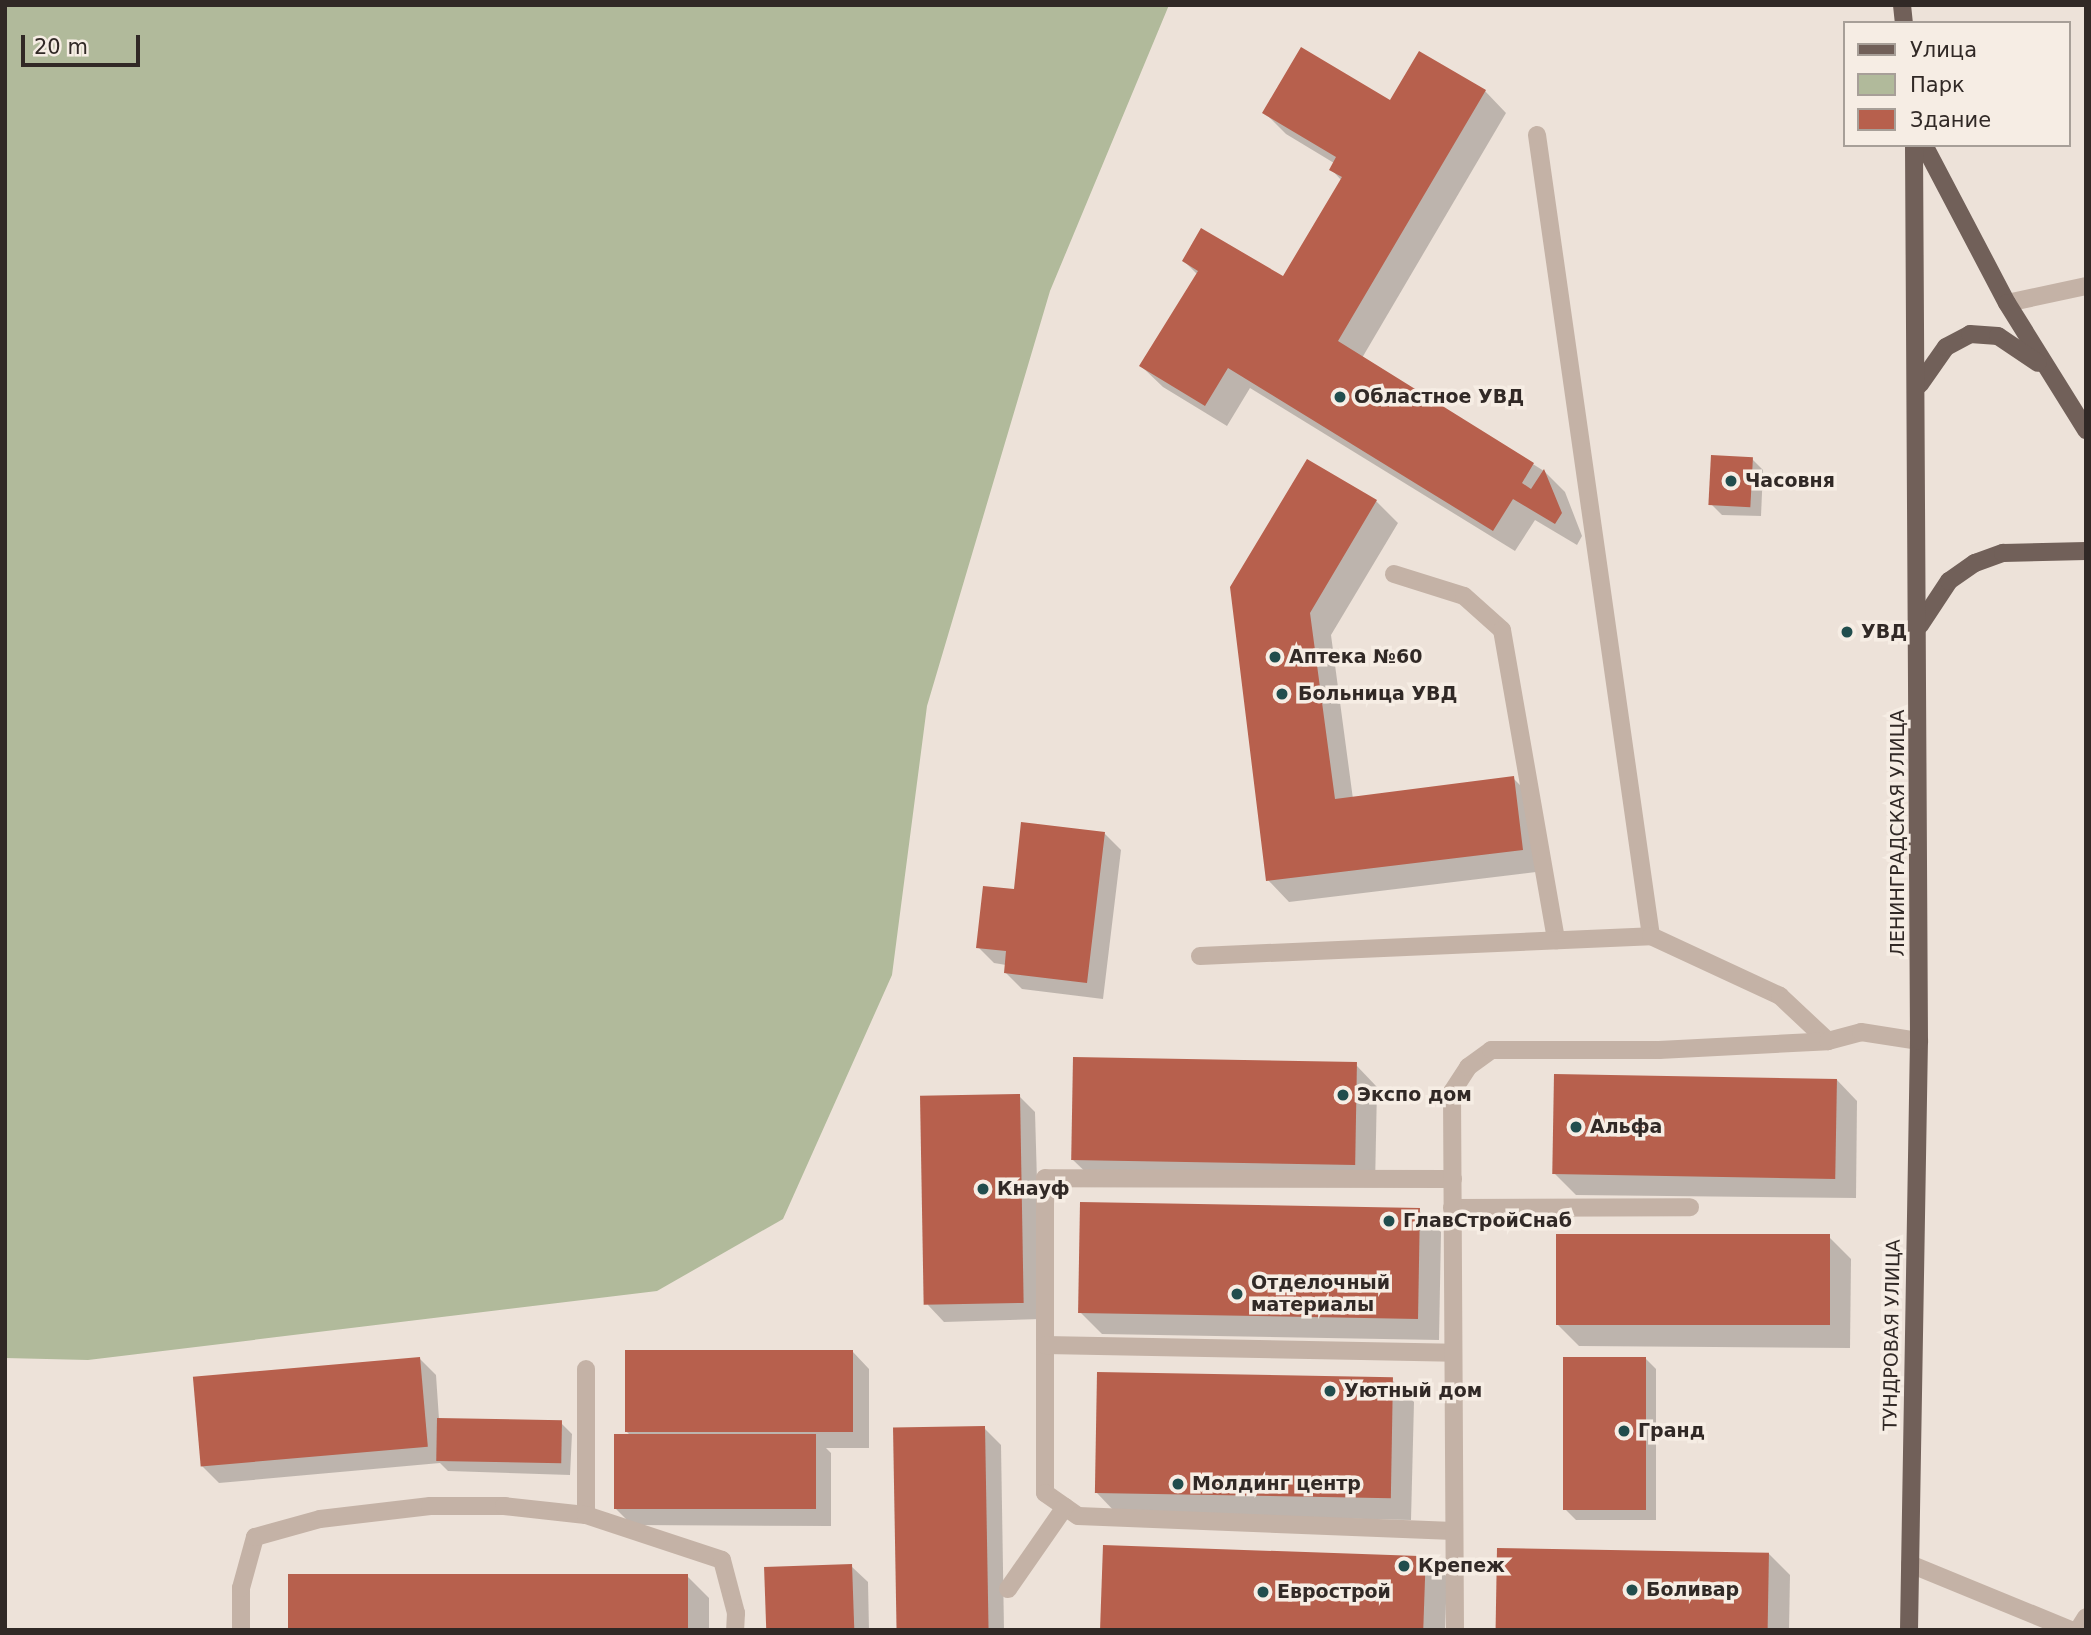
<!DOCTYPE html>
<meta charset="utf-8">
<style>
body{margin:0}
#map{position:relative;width:2091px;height:1635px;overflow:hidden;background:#ede2d9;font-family:"DejaVu Sans",sans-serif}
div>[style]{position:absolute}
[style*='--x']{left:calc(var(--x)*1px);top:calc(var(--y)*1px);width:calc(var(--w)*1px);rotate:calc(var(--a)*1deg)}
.green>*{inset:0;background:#b1ba9b}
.shadow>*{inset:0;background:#0003}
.building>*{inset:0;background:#b7604d;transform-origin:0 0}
.minor>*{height:18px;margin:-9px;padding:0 9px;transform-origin:9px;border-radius:9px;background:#c4b2a6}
.major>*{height:18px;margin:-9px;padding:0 9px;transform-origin:9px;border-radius:9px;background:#716059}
.dots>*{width:19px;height:19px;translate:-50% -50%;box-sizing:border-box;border:4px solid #f6ede4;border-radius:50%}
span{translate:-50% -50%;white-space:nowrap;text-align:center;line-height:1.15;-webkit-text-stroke:7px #f6ede4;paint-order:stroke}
.poi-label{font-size:19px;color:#312926;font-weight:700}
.left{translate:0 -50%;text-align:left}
.street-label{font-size:19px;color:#312926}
.frame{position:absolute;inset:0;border:7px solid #312926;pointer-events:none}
.legend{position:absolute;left:1843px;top:21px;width:228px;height:126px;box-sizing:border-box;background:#f6ede4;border:2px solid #a79f98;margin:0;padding:9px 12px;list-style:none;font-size:21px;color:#312926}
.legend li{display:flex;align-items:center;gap:14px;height:35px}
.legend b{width:35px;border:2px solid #a79f98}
.scale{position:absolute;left:21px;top:35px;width:119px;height:32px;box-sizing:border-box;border:4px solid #312926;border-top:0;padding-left:9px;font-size:21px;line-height:24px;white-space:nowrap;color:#312926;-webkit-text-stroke:5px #f6ede4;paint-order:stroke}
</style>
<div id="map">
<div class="green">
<div style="clip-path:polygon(5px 5px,1169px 5px,1050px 291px,927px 706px,892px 975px,783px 1219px,657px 1291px,88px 1360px,5px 1358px)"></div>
</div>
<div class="shadow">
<div style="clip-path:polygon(1485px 91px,1506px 113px,1362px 358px,1544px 471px,1565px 492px,1582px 536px,1577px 545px,1535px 520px,1515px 551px,1250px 388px,1227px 426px,1163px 387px,1141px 366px,1197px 274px,1184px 261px,1284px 279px,1342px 181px,1331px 169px,1334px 163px,1286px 134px,1264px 112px)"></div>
<div style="clip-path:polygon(1752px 459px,1763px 470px,1761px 516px,1722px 515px,1711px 504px)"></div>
<div style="clip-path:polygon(1376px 501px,1398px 523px,1331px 635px,1353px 799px,1513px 778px,1535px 800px,1544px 871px,1289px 902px,1268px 880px,1232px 587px)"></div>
<div style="clip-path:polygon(1104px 833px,1121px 850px,1103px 999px,1022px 989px,1005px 972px,1006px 965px,994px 963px,978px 947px,1015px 891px)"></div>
<div style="clip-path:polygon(1356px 1065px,1377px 1087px,1375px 1187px,1095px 1181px,1073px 1160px)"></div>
<div style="clip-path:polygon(1836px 1079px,1857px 1101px,1856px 1198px,1576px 1195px,1554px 1173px)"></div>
<div style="clip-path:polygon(1019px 1096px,1035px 1112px,1041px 1319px,944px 1322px,928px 1305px)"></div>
<div style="clip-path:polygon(1419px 1211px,1441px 1232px,1439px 1340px,1102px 1334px,1080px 1312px)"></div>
<div style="clip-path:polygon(1830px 1238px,1851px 1259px,1850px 1348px,1579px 1346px,1557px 1324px)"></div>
<div style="clip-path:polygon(853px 1352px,869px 1369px,869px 1448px,826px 1448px,831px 1453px,831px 1526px,632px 1525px,615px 1508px,631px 1436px,626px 1431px)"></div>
<div style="clip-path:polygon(419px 1358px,436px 1375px,439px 1419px,561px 1423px,572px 1434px,570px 1475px,448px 1471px,440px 1463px,219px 1483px,202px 1466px)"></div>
<div style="clip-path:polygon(1645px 1358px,1656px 1369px,1656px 1520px,1576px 1520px,1565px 1509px)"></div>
<div style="clip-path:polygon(1392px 1380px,1414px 1402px,1411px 1520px,1117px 1514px,1096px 1492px)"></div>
<div style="clip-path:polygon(984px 1428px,1001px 1445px,1004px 1630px,898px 1630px)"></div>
<div style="clip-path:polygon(1768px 1553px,1790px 1575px,1789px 1630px,1498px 1630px)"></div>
<div style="clip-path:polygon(1425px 1555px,1447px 1577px,1445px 1630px,1102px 1630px)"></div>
<div style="clip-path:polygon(851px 1566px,868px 1582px,869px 1630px,767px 1630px)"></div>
<div style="clip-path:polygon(687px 1576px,709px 1598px,709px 1630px,290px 1630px)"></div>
</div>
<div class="building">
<div style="clip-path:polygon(1301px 47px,1390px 100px,1419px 51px,1486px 90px,1338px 341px,1534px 463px,1522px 483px,1531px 489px,1544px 469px,1562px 513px,1555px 524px,1513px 499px,1493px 531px,1228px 368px,1205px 406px,1139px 366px,1198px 271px,1182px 261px,1201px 228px,1283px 276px,1342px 177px,1329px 170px,1336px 157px,1262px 113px)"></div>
<div style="left:1711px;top:455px;width:42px;height:50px;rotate:3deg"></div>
<div style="clip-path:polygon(1307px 459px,1377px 500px,1310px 613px,1335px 799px,1514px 776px,1523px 850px,1266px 881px,1230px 587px)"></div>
<div style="clip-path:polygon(1021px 822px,1105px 832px,1087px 983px,1004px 973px,1006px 951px,976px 948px,983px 886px,1014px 889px)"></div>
<div style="left:1073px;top:1057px;width:284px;height:103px;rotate:1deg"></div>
<div style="left:1554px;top:1074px;width:283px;height:100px;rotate:1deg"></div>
<div style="left:1020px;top:1094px;width:209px;height:100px;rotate:89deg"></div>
<div style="left:1080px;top:1202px;width:340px;height:111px;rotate:1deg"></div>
<div style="left:1556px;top:1234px;width:274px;height:91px"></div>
<div style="left:625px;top:1350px;width:228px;height:82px"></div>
<div style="left:420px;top:1357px;width:90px;height:228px;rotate:85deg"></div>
<div style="left:1563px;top:1357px;width:83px;height:153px"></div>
<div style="left:1097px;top:1372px;width:296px;height:121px;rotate:1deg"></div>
<div style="left:437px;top:1418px;width:125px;height:43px;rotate:1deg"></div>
<div style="left:985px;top:1426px;width:204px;height:92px;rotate:89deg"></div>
<div style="left:614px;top:1434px;width:202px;height:75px"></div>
<div style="left:1103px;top:1545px;width:323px;height:85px;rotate:2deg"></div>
<div style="left:1497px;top:1548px;width:272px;height:82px;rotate:1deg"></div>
<div style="left:852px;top:1564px;width:66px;height:88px;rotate:88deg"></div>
<div style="left:688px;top:1574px;width:56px;height:400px;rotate:90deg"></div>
</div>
<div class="minor">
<div style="--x:1537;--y:135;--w:809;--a:81.9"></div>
<div style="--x:2007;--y:303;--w:81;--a:-12.1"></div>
<div style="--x:1394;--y:574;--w:73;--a:17.4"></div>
<div style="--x:1464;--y:596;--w:51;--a:41.8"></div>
<div style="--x:1502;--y:630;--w:315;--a:80.1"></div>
<div style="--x:1200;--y:956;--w:451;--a:-2.5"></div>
<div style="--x:1651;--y:936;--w:142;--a:24.9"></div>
<div style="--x:1780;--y:996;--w:66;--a:43.2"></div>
<div style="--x:1453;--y:1179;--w:408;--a:-179.9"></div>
<div style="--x:1045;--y:1178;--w:315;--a:90"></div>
<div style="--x:1045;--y:1493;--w:40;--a:34.9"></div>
<div style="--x:1078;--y:1516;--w:376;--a:2.3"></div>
<div style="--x:1452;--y:1208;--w:238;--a:-0.2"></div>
<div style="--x:1045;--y:1345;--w:408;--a:1.1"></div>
<div style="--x:586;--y:1369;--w:146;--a:90"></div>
<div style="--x:1910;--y:1564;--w:174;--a:22.3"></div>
<div style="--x:1008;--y:1589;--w:100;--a:-55.2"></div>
<div style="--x:241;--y:1630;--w:42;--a:-90"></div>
<div style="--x:241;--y:1588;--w:53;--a:-74.6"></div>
<div style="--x:255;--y:1537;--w:67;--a:-15.5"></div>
<div style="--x:320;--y:1519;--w:111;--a:-6.7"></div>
<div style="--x:430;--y:1506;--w:74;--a:0"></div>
<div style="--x:504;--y:1506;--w:82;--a:6.3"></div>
<div style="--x:586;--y:1515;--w:143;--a:18.3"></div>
<div style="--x:722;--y:1560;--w:55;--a:75.2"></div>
<div style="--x:736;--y:1613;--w:17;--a:93"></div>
<div style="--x:1455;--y:1630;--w:538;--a:-90.32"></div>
<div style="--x:1452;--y:1092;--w:30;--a:-57"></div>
<div style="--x:1468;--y:1067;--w:29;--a:-36"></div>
<div style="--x:1491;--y:1050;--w:168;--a:0"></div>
<div style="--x:1659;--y:1050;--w:169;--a:-3"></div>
<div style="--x:1828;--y:1041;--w:34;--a:-15"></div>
<div style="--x:1861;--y:1032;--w:59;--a:8.8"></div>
<div style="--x:2078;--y:1630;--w:15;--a:-58"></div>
</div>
<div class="major">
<div style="--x:1902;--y:5;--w:18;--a:84"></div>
<div style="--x:1924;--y:145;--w:178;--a:62.3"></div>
<div style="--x:2007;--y:303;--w:150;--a:58.1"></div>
<div style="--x:1920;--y:384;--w:45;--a:-54.9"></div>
<div style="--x:1946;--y:347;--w:27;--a:-28"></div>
<div style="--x:1970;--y:334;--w:28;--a:4"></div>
<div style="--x:1998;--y:336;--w:48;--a:34"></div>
<div style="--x:1920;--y:625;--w:53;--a:-56.6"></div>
<div style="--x:1949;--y:581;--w:32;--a:-35"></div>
<div style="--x:1975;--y:563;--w:30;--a:-20"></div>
<div style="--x:2003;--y:553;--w:83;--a:-1.4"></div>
<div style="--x:1909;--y:1630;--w:589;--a:-89.03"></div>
<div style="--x:1919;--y:1041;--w:896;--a:-90.32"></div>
</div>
<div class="dots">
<div style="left:1340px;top:397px;background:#214d4d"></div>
<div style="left:1731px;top:481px;background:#214d4d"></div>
<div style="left:1847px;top:632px;background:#214d4d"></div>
<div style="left:1275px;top:657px;background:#214d4d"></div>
<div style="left:1282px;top:694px;background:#214d4d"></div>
<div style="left:1343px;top:1095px;background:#214d4d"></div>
<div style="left:1576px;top:1127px;background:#214d4d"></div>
<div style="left:983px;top:1189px;background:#214d4d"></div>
<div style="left:1389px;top:1221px;background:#214d4d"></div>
<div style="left:1237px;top:1294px;background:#214d4d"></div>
<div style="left:1330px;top:1391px;background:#214d4d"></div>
<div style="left:1624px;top:1431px;background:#214d4d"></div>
<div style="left:1178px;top:1484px;background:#214d4d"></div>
<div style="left:1404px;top:1566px;background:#214d4d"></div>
<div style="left:1632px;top:1590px;background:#214d4d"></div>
<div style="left:1263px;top:1592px;background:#214d4d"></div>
</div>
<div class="poi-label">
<span class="left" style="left:1354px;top:397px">Областное УВД</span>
<span class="left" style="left:1745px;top:481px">Часовня</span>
<span class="left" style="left:1861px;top:632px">УВД</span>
<span class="left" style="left:1289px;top:657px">Аптека №60</span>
<span class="left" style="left:1298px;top:694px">Больница УВД</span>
<span class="left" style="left:1357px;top:1095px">Экспо дом</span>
<span class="left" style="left:1590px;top:1127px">Альфа</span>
<span class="left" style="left:997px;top:1189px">Кнауф</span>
<span class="left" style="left:1403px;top:1221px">ГлавСтройСнаб</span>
<span class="left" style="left:1251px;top:1294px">Отделочный<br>материалы</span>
<span class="left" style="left:1344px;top:1391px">Уютный дом</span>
<span class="left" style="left:1638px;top:1431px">Гранд</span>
<span class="left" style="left:1192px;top:1484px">Молдинг центр</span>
<span class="left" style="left:1418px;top:1566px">Крепеж</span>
<span class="left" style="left:1646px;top:1590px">Боливар</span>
<span class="left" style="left:1277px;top:1592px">Еврострой</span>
</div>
<div class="street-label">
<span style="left:1898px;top:833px;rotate:-90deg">ЛЕНИНГРАДСКАЯ УЛИЦА</span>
<span style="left:1892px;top:1335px;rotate:-89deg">ТУНДРОВАЯ УЛИЦА</span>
</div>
<div class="frame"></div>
<ul class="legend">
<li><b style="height:9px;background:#716059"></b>Улица</li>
<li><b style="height:19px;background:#b1ba9b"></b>Парк</li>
<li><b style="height:19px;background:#b7604d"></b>Здание</li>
</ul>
<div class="scale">20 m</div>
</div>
